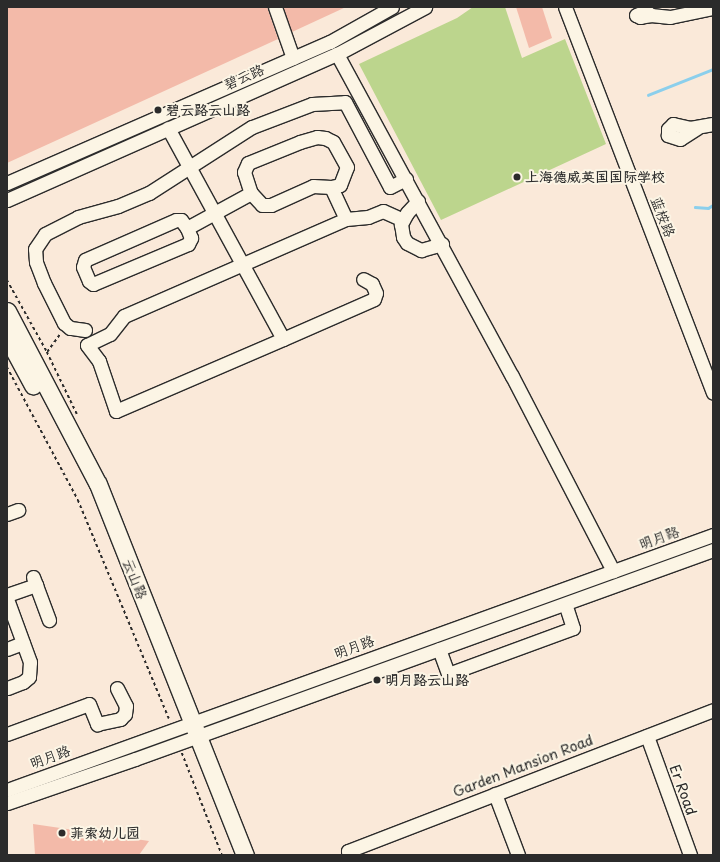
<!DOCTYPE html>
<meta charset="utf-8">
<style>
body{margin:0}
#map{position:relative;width:720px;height:862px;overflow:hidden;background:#fae9d9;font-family:"Playpen Sans","LXGW WenKai TC",sans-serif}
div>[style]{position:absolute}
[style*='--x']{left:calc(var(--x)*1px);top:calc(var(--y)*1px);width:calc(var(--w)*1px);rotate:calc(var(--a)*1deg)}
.green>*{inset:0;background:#bcd58d}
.stream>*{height:2.5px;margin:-1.25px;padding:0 1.25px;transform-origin:1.25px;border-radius:1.25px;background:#8bcfec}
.building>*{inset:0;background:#f3baa9}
.path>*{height:1.5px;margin-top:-0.75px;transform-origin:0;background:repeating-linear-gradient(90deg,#2b2b2b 0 3px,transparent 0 6px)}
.roads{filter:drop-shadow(1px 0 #2b2b2b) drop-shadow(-1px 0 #2b2b2b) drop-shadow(0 1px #2b2b2b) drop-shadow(0 -1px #2b2b2b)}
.minor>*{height:13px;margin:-6.5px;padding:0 6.5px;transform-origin:6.5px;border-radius:6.5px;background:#fcf5e5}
.major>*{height:17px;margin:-8.5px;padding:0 8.5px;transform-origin:8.5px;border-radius:8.5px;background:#fcf5e5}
.dots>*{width:11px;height:11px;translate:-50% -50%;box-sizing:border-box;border:2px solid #fcf5e5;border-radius:50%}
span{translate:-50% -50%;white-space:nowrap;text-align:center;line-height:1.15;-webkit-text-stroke:4px #fcf5e5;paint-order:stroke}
.street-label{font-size:14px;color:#2b2b2b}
.poi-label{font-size:14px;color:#2b2b2b;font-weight:700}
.left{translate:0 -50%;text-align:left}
.frame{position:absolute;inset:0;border:8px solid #2b2b2b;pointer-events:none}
</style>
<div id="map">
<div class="green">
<div style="clip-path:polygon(473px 7px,505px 7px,522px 58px,565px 39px,606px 144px,441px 220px,359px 64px,457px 18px)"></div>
</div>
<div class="stream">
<div style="--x:648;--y:95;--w:70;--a:-21.8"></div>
<div style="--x:695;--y:207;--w:13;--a:4"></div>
<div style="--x:708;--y:208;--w:6;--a:-31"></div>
</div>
<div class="building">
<div style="clip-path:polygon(7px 7px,267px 7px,278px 39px,7px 163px)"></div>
<div style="clip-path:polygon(283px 7px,346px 7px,292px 32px)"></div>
<div style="clip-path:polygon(516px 7px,542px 7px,552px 38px,529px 48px)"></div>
<div style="clip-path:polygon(33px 824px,149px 841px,139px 855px,35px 855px)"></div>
</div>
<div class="path">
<div style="--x:7;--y:280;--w:82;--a:60.9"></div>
<div style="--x:47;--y:352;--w:69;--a:64.2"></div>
<div style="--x:47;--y:352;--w:22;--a:-54"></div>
<div style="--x:7;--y:367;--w:151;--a:61.9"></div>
<div style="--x:78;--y:500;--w:237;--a:67.4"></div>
<div style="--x:182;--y:753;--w:110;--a:68.6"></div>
</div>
<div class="roads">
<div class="minor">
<div style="--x:275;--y:7;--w:54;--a:70.6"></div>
<div style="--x:565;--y:7;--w:413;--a:69"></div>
<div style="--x:651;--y:15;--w:11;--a:170"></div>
<div style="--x:640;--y:17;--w:4;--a:-153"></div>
<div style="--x:636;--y:15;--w:11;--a:-22"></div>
<div style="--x:646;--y:11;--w:6;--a:39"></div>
<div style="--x:651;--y:15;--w:19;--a:6"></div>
<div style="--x:670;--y:17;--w:44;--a:-11.8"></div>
<div style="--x:337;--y:54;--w:366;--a:61.5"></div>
<div style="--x:512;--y:376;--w:220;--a:62.6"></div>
<div style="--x:168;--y:128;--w:240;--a:61.4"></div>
<div style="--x:283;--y:339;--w:99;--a:-23.7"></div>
<div style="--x:374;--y:299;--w:6;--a:-72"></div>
<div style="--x:376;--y:293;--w:10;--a:-114"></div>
<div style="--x:372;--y:284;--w:10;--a:-151"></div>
<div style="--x:697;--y:128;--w:20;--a:147"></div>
<div style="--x:680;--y:139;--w:13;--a:-162"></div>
<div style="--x:668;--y:135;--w:6;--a:-90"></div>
<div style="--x:668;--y:129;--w:7;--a:-45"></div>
<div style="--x:673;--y:124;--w:17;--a:13"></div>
<div style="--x:690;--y:128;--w:23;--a:-10"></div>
<div style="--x:7;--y:183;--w:352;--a:-23.6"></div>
<div style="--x:330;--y:42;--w:71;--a:-29.4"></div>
<div style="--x:331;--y:187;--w:9;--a:-13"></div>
<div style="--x:340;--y:185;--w:19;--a:-69"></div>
<div style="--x:347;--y:167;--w:29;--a:-119"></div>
<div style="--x:333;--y:142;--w:9;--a:-153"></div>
<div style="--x:325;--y:138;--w:8;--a:-173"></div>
<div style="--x:317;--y:137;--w:18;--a:164"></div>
<div style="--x:300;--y:142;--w:56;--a:158"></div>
<div style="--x:248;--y:163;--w:10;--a:114"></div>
<div style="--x:244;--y:172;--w:22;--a:72"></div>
<div style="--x:251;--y:193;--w:16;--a:47"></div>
<div style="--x:262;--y:205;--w:9;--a:0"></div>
<div style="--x:271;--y:205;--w:46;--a:-24.3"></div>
<div style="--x:313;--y:186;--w:18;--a:3"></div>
<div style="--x:331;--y:187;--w:35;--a:65"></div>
<div style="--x:7;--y:200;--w:361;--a:-23.9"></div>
<div style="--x:337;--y:54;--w:100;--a:-28.1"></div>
<div style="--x:418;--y:201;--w:16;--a:133"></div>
<div style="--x:407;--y:213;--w:13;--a:119"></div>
<div style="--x:401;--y:224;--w:13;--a:81"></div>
<div style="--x:403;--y:237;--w:7;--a:56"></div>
<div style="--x:407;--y:243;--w:16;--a:27"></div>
<div style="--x:421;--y:250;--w:22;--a:-16"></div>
<div style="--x:187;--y:228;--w:10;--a:-127"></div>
<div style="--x:181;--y:220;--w:5;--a:180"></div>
<div style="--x:176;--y:220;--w:99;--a:156.3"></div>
<div style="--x:85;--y:260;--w:7;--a:106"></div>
<div style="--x:83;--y:267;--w:15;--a:67"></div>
<div style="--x:89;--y:281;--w:5;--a:37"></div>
<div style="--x:93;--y:284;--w:103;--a:-22.8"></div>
<div style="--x:188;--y:244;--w:7;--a:-63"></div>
<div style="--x:191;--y:238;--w:11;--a:-112"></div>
<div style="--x:187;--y:228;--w:73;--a:-28.7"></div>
<div style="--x:85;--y:330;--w:15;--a:-172"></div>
<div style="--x:70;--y:328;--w:8;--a:-140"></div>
<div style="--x:64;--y:323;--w:45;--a:-116.6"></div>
<div style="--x:44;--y:283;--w:22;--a:-111"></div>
<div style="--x:36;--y:262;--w:13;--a:-94"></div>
<div style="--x:35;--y:249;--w:18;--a:-56"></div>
<div style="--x:45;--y:234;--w:37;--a:-27"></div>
<div style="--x:78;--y:217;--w:41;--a:-15.4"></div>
<div style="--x:118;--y:206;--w:34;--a:-23"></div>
<div style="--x:149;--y:193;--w:122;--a:-32.7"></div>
<div style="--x:252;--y:127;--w:64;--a:-21"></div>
<div style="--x:312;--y:104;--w:33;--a:-3"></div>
<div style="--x:345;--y:102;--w:96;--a:62.1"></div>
<div style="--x:390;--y:187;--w:18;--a:-27"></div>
<div style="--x:283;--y:339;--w:182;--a:156.7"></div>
<div style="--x:116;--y:411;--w:53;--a:-108.8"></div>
<div style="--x:99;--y:361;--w:20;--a:-127"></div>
<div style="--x:87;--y:345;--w:25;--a:-26"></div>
<div style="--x:110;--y:334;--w:23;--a:-52"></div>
<div style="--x:124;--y:316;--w:242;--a:-23.6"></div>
<div style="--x:346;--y:219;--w:22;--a:-5"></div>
<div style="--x:368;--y:217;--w:16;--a:-22"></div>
<div style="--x:383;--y:211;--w:22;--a:24"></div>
<div style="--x:7;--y:514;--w:12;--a:-20"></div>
<div style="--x:33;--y:577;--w:46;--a:69.6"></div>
<div style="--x:7;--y:595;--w:31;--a:-19"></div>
<div style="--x:7;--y:599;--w:67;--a:69.9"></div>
<div style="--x:30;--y:662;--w:15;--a:94"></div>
<div style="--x:29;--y:677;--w:8;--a:140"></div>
<div style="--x:23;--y:682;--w:17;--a:159"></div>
<div style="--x:7;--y:649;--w:17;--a:-21"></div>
<div style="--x:439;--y:649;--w:27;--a:70"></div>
<div style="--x:448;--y:674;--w:133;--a:-20.2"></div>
<div style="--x:573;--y:628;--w:25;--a:-108"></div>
<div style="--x:7;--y:734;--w:87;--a:-20.1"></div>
<div style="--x:89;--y:704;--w:22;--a:68"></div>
<div style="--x:97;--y:724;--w:24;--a:-12"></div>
<div style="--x:120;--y:719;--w:7;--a:-45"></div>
<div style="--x:125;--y:714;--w:8;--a:-83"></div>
<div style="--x:126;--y:706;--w:20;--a:-117"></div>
<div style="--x:647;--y:736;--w:127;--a:70.1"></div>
<div style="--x:7;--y:790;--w:751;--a:-19.86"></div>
<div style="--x:495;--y:794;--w:65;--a:69.3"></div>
<div style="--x:7;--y:803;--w:135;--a:-19"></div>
<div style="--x:135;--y:759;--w:615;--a:-19.88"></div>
<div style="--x:349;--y:855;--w:4;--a:-104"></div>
<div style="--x:348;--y:851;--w:391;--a:-21.1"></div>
</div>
<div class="major">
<div style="--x:7;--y:311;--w:195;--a:62.3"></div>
<div style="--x:98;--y:484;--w:399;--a:68.4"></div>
<div style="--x:7;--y:337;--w:55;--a:61.6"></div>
</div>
</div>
<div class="dots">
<div style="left:158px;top:110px;background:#2b2b2b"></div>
<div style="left:517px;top:177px;background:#2b2b2b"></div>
<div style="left:377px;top:680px;background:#2b2b2b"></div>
<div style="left:62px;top:833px;background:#2b2b2b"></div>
</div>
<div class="street-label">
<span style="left:244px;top:77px;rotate:-24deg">碧云路</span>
<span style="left:663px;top:217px;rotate:69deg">蓝桉路</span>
<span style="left:659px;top:538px;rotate:-20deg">明月路</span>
<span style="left:135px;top:579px;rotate:68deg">云山路</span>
<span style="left:354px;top:647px;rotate:-20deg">明月路</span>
<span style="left:50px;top:757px;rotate:-20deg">明月路</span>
<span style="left:523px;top:766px;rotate:-21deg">Garden Mansion Road</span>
<span style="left:683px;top:790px;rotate:70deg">Er Road</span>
</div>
<div class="poi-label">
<span class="left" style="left:166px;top:110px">碧云路云山路</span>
<span class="left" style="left:525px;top:177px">上海德威英国国际学校</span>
<span class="left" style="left:385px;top:680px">明月路云山路</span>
<span class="left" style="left:70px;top:833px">菲索幼儿园</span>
</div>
<div class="frame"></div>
</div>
